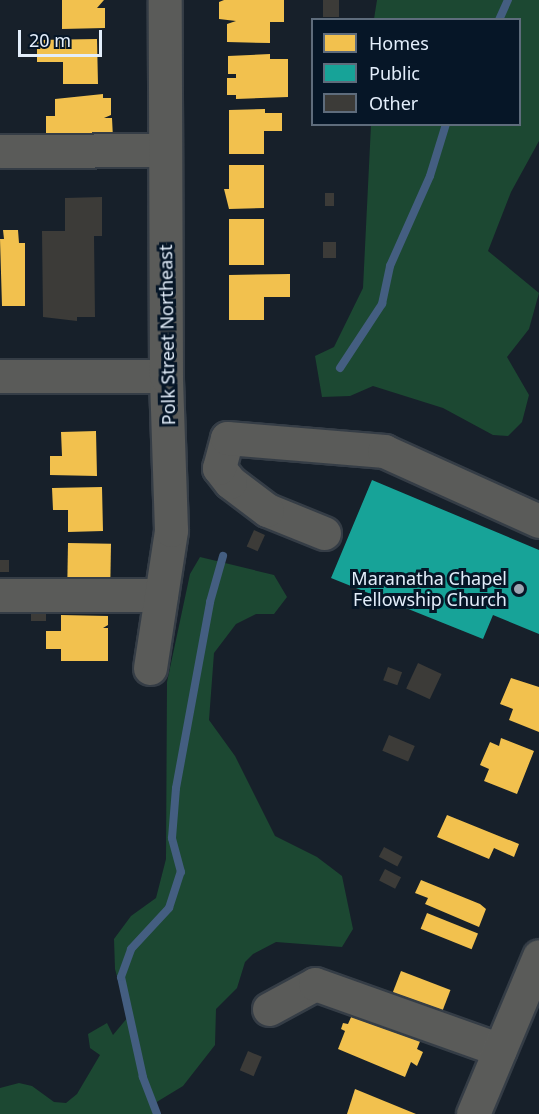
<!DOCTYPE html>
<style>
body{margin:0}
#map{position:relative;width:539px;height:1114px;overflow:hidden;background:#17202a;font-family:"Noto Sans",sans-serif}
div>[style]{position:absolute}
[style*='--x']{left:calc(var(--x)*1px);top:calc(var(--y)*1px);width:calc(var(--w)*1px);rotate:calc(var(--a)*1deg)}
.forest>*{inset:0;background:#1c4832}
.homes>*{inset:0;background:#f2c14e;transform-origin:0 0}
.public>*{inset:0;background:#17a398}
.stream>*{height:8px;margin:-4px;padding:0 4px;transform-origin:4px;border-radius:4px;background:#445e81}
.building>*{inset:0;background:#3c3b38;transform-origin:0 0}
.roads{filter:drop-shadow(2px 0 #353d46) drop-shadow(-2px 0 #353d46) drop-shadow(0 2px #353d46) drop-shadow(0 -2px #353d46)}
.minor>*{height:33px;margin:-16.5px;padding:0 16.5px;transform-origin:16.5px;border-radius:16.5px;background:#5a5b59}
.dots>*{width:16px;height:16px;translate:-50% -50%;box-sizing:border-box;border:3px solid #061627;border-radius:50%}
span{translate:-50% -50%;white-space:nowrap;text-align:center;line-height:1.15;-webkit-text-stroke:6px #061627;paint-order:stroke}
.street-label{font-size:18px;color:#e3eefb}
.poi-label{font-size:18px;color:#e3eefb}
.right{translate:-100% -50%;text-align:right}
.legend{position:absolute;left:311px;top:18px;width:210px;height:108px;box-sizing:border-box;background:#061627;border:2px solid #5e6c7c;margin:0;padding:8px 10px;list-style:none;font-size:18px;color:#e3eefb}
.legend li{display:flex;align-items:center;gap:12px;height:30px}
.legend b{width:30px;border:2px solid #5e6c7c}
.scale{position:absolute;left:18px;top:30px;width:84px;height:27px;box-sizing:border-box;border:3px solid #e3eefb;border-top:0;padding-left:8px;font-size:18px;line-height:21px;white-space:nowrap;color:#e3eefb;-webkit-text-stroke:4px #061627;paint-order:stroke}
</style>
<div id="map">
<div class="forest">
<div style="clip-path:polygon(377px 0,539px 0,539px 141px,511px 192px,488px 251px,539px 293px,529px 329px,507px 357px,529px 395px,522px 422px,508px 436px,493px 435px,443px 408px,373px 386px,350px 396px,322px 397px,315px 356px,334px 347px,363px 288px,371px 125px,520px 124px,520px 20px,374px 19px)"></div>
<div style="clip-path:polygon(200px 557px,274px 575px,287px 597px,274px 614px,256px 614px,236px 624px,214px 653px,209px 720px,235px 756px,275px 836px,317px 857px,342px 876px,353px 929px,342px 947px,276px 942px,253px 954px,245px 962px,237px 988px,216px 1009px,215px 1045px,183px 1086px,155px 1103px,155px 1114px,0 1114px,0 1088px,19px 1083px,32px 1086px,54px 1102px,66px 1103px,77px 1094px,100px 1055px,90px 1048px,88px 1034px,107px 1023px,113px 1035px,128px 1017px,115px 969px,114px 939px,131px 916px,156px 898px,166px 859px,167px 682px,190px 574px)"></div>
</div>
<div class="homes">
<div style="clip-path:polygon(62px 0,104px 0,97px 8px,105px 8px,105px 28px,62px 29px)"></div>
<div style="clip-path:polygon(224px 0,284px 0,284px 22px,270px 22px,270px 43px,227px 42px,227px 24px,236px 21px,219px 19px,219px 2px)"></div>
<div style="clip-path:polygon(97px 39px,98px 84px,63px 84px,63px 62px,37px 62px,37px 40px)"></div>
<div style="clip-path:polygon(270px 54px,270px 59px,288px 59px,288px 97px,236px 99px,236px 95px,227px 95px,227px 78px,236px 78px,236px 74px,228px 74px,228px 56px)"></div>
<div style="clip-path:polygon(103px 94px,103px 98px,111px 98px,111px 115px,104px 118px,112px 118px,113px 138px,46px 139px,46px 116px,55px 116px,55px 99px)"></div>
<div style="clip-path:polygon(265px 109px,265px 113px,282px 113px,282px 131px,264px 131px,264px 154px,229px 154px,229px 110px)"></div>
<div style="clip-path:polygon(229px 165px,264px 165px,264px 208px,229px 209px,224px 189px,229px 189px)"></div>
<div style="left:229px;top:219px;width:35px;height:46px"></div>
<div style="clip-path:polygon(3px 230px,18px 230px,19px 243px,25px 243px,25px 306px,2px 306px,0 239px,4px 239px)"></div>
<div style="clip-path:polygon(290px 274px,290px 297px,264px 297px,264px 320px,229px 320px,229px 275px)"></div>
<div style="clip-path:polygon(96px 431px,97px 476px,50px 475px,50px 456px,62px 456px,61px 432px)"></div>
<div style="clip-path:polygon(102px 487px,103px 531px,68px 532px,68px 510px,53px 510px,52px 488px)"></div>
<div style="left:68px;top:543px;width:43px;height:45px;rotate:1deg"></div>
<div style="clip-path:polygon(61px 615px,108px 616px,108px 625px,103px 628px,108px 628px,108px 661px,61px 661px,61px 649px,46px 649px,46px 631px,61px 631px)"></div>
<div style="clip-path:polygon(511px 678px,539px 687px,539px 732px,509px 720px,513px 709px,500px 704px)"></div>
<div style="clip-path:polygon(501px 738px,534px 751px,517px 794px,484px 781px,489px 769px,480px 765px,490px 742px,499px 746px)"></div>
<div style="clip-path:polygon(447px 815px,519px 844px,514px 857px,494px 848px,489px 859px,437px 837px)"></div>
<div style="clip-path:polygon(421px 880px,480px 904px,486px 909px,479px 927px,425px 904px,428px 898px,415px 893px)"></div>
<div style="left:427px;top:913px;width:55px;height:17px;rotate:22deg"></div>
<div style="left:401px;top:971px;width:53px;height:29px;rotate:21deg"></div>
<div style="clip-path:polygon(356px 1006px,423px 1034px,417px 1049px,423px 1052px,417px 1066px,411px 1062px,405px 1077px,338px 1049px,345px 1031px,341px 1029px,343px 1023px,348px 1024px)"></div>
<div style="clip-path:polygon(355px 1089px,416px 1114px,347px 1114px)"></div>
</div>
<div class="public">
<div style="clip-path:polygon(372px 480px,539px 550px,539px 634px,493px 615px,483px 639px,331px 578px)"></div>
</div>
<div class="stream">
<div style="--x:499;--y:20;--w:22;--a:-66"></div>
<div style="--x:340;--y:368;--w:77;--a:-56.7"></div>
<div style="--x:382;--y:304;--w:39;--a:-78"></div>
<div style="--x:390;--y:266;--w:98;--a:-66"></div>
<div style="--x:430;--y:176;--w:54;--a:-72.9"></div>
<div style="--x:157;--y:1114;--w:40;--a:-111"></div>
<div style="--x:143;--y:1077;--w:102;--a:-102.4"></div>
<div style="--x:121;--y:977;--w:30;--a:-70"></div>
<div style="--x:131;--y:949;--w:56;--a:-47.2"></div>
<div style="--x:169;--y:908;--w:38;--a:-72"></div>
<div style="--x:181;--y:872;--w:35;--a:-105"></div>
<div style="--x:172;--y:838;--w:50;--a:-85.4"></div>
<div style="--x:176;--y:788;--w:189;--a:-79.6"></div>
<div style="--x:210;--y:602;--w:48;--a:-74.2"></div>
</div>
<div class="building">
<div style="left:323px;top:0;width:16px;height:17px"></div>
<div style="left:325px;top:193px;width:9px;height:13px"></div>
<div style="clip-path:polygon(102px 197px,102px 236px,94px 236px,95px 317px,77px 317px,77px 321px,43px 317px,42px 231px,65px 231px,65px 198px)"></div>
<div style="left:323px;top:242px;width:13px;height:16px"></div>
<div style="left:254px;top:530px;width:12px;height:18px;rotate:24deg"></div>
<div style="left:0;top:560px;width:9px;height:12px"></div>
<div style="left:31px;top:610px;width:15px;height:11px"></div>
<div style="left:418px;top:663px;width:26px;height:28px;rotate:25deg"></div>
<div style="left:388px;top:667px;width:15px;height:14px;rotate:20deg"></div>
<div style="left:389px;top:735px;width:28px;height:17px;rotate:23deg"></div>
<div style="left:384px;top:847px;width:21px;height:11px;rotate:28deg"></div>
<div style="left:385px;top:869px;width:18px;height:13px;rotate:27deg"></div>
<div style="left:248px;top:1051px;width:15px;height:21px;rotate:23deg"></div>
</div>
<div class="roads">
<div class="minor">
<div style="--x:0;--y:151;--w:165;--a:-0.3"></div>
<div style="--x:0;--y:376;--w:166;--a:0"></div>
<div style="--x:324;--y:533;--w:61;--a:-158"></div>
<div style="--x:267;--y:510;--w:46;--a:-142.9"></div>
<div style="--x:230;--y:482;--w:18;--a:-128"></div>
<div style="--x:219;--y:468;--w:31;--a:-75"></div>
<div style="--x:227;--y:438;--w:158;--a:4.7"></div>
<div style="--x:384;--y:451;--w:170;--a:24.3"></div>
<div style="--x:0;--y:595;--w:161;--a:0"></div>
<div style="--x:150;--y:668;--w:140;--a:-81.3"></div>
<div style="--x:171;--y:530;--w:154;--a:-91.9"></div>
<div style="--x:166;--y:376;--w:376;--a:-90.2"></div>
<div style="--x:269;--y:1009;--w:52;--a:-28.5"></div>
<div style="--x:315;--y:984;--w:196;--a:19.6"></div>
<div style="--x:473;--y:1114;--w:171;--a:-67.3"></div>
</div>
</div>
<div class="dots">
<div style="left:519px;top:589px;background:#9ca6b2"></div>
</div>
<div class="street-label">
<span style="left:167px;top:335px;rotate:-91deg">Polk Street Northeast</span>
</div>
<div class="poi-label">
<span class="right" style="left:507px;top:589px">Maranatha Chapel<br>Fellowship Church</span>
</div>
<ul class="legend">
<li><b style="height:16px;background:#f2c14e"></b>Homes</li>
<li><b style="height:16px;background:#17a398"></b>Public</li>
<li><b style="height:16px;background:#3c3b38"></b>Other</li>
</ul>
<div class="scale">20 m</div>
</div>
